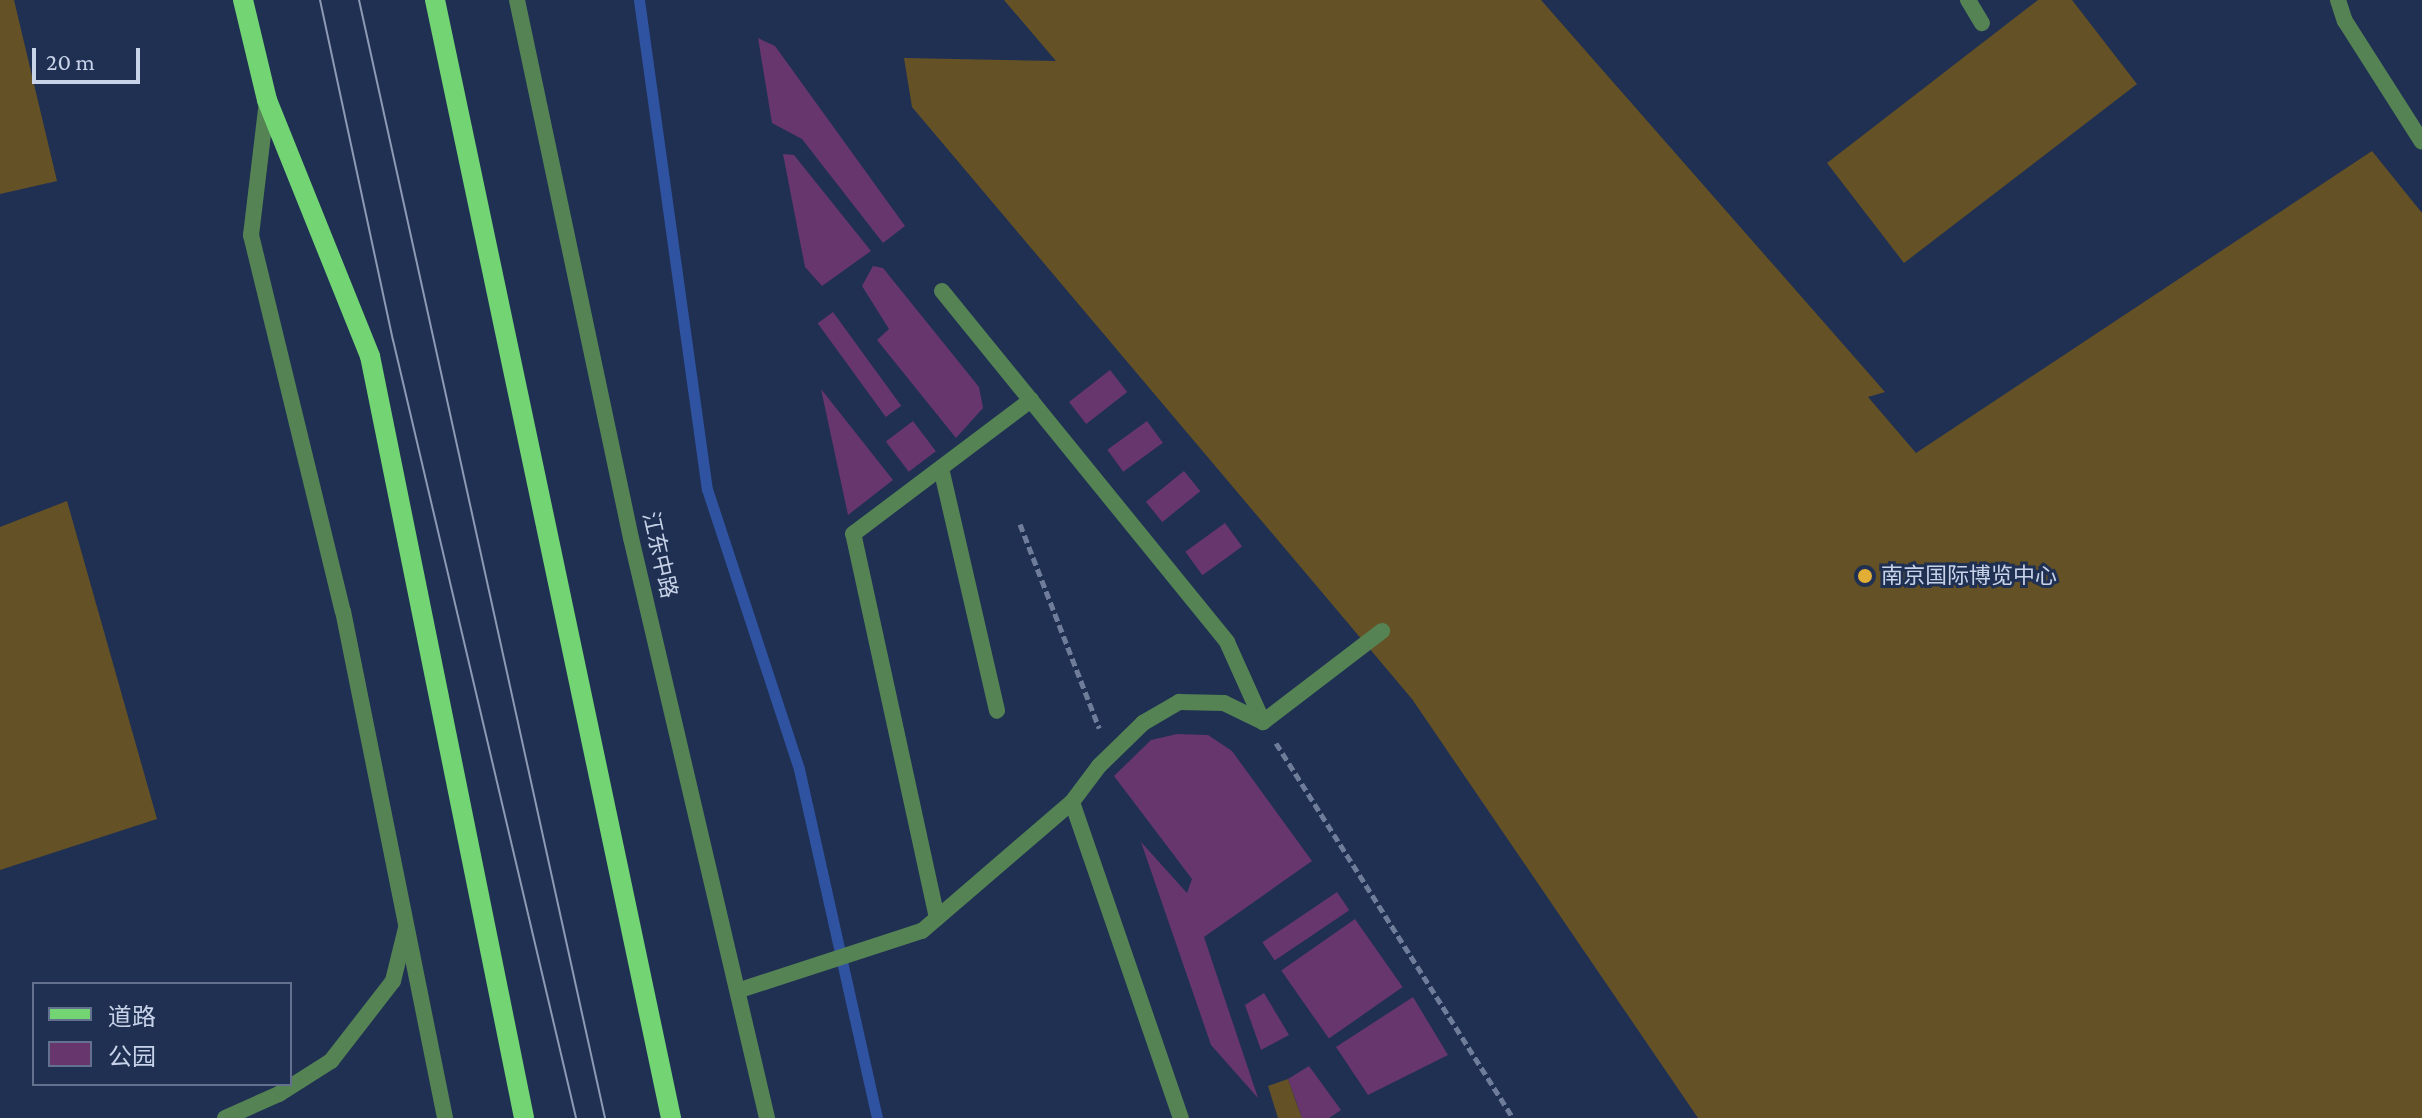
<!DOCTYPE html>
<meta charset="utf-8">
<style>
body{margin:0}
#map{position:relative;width:2422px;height:1118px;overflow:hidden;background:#1f3052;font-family:"Crimson Pro","Noto Sans SC",serif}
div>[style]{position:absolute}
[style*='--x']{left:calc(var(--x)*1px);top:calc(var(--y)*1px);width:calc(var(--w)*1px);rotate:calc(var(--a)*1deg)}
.green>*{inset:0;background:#67366c;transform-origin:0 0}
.stream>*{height:11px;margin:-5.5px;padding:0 5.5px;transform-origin:5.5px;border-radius:5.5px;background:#3053a1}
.building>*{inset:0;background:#655126}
.path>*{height:5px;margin-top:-2.5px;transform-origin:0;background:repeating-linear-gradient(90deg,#6f7d9a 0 8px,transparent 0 12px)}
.minor>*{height:16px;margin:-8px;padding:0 8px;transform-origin:8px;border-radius:8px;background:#558354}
.tertiary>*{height:16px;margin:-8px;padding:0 8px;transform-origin:8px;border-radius:8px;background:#558354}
.primary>*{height:20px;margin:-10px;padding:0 10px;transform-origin:10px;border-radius:10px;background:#72d472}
.tram>*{height:2px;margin:-1px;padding:0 1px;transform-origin:1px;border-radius:1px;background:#8d9ab4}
.dots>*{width:22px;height:22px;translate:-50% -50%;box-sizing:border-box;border:4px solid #1f3052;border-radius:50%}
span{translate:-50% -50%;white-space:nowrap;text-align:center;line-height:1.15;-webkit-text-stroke:6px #1f3052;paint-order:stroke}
.street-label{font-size:22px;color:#c8d3e9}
.poi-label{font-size:22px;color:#c8d3e9}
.left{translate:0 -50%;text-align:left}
.legend{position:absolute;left:32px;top:982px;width:260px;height:104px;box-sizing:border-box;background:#1f3052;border:2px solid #63718e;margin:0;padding:10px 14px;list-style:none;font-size:24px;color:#c8d3e9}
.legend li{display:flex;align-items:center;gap:16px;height:40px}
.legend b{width:40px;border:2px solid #63718e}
.scale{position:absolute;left:32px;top:48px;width:108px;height:36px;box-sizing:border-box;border:4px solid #c8d3e9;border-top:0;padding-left:10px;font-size:24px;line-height:28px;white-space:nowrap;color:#c8d3e9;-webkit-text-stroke:6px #1f3052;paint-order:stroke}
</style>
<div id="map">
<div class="green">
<div style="clip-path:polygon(758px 38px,775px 46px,905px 226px,883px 243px,802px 139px,772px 123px)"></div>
<div style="clip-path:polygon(783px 154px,794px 155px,871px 251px,822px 286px,805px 267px)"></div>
<div style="clip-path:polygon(873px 266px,883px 268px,979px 387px,983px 408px,956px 438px,877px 340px,889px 329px,862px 286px)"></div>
<div style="left:833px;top:312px;width:116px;height:19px;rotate:54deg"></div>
<div style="left:1110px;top:370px;width:28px;height:52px;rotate:52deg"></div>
<div style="clip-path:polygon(821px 389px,893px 480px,848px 515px)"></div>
<div style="left:913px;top:421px;width:38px;height:34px;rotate:53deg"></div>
<div style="left:1147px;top:421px;width:27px;height:49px;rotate:54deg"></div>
<div style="left:1184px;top:471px;width:26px;height:49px;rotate:51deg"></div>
<div style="left:1225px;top:523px;width:29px;height:49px;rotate:54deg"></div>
<div style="clip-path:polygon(1177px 734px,1208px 735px,1232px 751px,1312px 861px,1204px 937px,1258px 1098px,1211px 1045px,1141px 842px,1187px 893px,1192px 879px,1114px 776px,1151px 740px)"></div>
<div style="left:1337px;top:892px;width:22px;height:90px;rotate:56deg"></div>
<div style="left:1355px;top:919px;width:83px;height:90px;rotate:55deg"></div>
<div style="clip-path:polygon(1264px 993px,1289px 1035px,1261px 1050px,1245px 1005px)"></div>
<div style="clip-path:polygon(1413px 997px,1448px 1055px,1368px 1095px,1336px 1047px)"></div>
<div style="clip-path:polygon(1309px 1066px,1341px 1110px,1329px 1118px,1302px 1118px,1288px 1079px)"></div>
</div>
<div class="stream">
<div style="--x:639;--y:0;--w:494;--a:82.1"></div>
<div style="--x:707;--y:489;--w:295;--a:71.8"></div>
<div style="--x:799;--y:769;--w:358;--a:77.4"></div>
</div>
<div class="building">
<div style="clip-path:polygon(0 0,14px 0,57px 181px,0 194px)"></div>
<div style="clip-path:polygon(1004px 0,1541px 0,1885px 392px,1868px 397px,1916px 453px,2372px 151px,2422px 213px,2422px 1118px,1698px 1118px,1412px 699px,912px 107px,904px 58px,1056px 61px)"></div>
<div style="clip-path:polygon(2038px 0,2072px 0,2137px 84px,1904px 263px,1827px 163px)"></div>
<div style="clip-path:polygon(67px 501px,157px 819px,0 870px,0 527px)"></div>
<div style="clip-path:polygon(1288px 1079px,1296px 1102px,1302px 1118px,1278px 1118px,1268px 1086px)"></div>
</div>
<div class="path">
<div style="--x:1020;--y:524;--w:219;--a:68.8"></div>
<div style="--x:1276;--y:743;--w:444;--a:57.7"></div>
</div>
<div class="minor">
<div style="--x:1968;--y:0;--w:27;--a:59"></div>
<div style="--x:2338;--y:0;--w:22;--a:72"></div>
<div style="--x:2345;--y:21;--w:143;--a:57.5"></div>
<div style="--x:942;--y:291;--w:452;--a:50.9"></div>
<div style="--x:1227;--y:642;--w:88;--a:65.8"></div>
<div style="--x:941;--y:468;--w:249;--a:77"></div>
<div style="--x:1263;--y:722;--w:150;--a:-37.4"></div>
<div style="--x:1072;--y:802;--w:334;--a:71"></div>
<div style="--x:937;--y:918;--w:393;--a:-102.3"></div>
<div style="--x:853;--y:534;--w:223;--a:-37"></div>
<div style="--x:740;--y:990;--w:191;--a:-18"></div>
<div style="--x:922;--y:931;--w:198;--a:-40.7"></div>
<div style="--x:1072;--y:802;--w:45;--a:-53.1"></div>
<div style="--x:1099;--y:766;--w:62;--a:-44.3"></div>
<div style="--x:1143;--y:723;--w:42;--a:-30.3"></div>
<div style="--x:1179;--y:702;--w:45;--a:1.3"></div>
<div style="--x:1224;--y:703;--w:43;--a:26"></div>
</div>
<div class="tertiary">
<div style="--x:517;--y:0;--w:550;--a:78.04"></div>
<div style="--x:631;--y:538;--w:596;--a:76.8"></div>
<div style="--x:267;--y:101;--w:135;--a:96.8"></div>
<div style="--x:251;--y:235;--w:387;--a:76.3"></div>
<div style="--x:343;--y:611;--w:517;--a:78.62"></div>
<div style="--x:225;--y:1118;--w:59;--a:-24"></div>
<div style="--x:279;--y:1094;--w:62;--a:-32.4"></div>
<div style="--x:331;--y:1061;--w:101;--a:-52.2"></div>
<div style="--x:393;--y:981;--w:55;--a:-76.2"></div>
</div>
<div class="primary">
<div style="--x:243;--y:0;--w:103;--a:76.5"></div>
<div style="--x:267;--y:100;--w:276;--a:68.1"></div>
<div style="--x:370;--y:356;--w:777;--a:78.57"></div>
<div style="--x:435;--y:0;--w:1143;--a:78.08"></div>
</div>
<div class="tram">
<div style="--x:320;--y:0;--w:348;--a:77.9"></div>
<div style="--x:393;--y:340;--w:799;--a:76.76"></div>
<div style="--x:359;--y:0;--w:1145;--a:77.59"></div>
</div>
<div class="dots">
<div style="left:1865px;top:576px;background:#e3ae35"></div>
</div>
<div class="street-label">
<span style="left:660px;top:555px;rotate:77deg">江东中路</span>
</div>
<div class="poi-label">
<span class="left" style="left:1881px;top:576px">南京国际博览中心</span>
</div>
<ul class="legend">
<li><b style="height:10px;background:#72d472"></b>道路</li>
<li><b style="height:22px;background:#67366c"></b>公园</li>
</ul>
<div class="scale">20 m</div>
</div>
